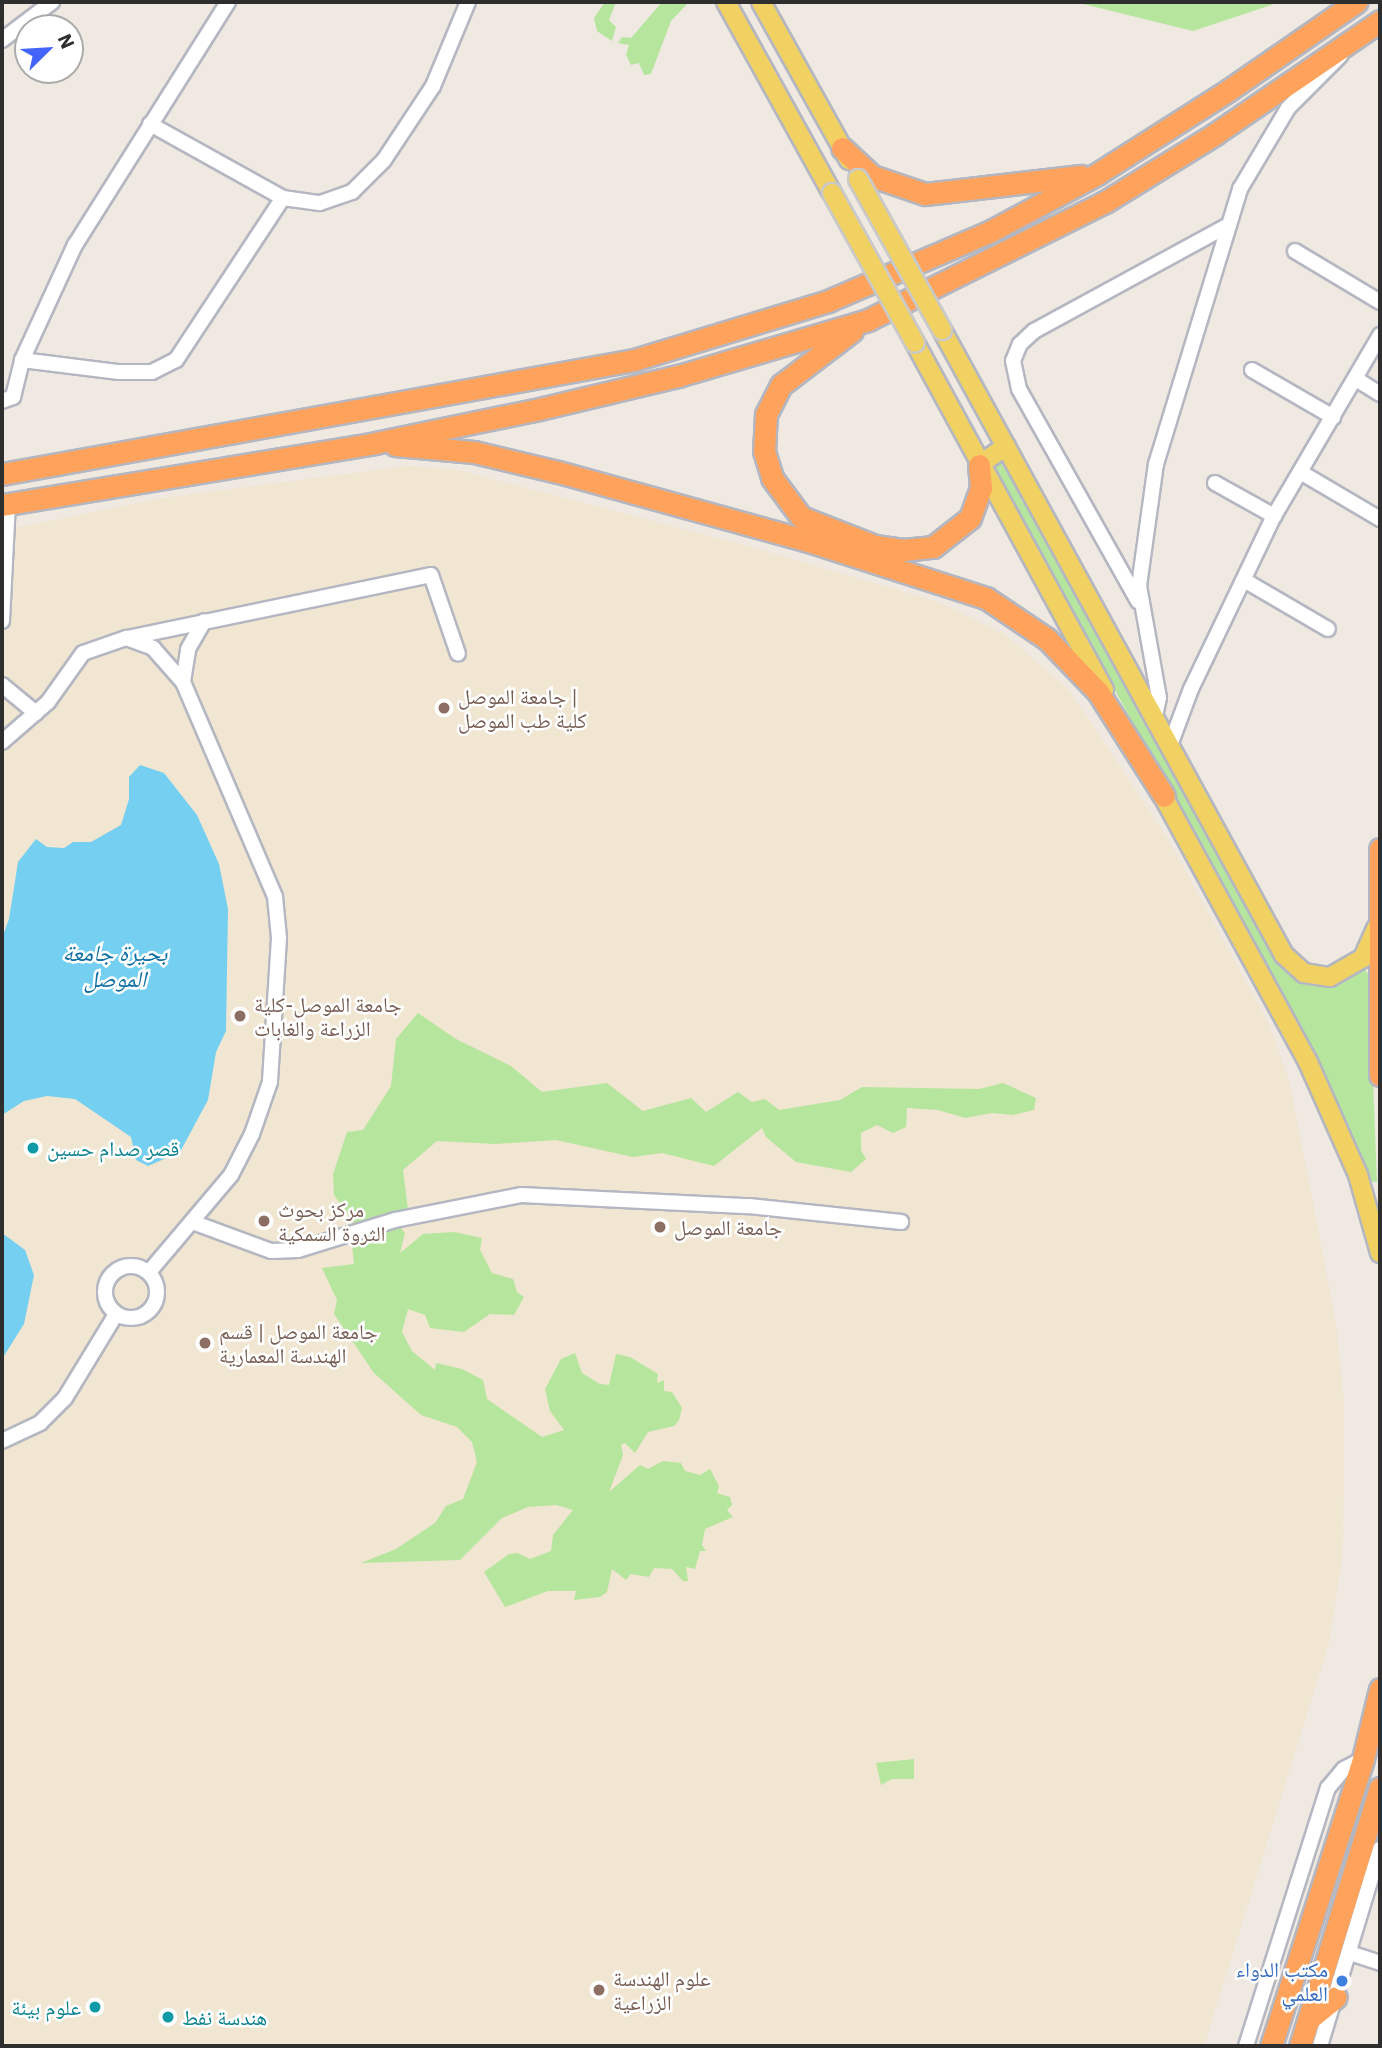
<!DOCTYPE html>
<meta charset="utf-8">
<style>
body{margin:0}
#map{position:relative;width:1382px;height:2048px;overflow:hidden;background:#efe9e1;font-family:"IBM Plex Sans","Noto Naskh Arabic",sans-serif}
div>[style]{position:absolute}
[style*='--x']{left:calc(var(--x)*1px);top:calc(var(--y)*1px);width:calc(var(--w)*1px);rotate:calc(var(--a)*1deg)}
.education>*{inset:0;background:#f0e6d1}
.green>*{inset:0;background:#b6e59e}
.water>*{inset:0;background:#75cff0}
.roads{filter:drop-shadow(2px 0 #b4b7c1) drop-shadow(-2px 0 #b4b7c1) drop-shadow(0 2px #b4b7c1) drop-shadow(0 -2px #b4b7c1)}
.minor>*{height:14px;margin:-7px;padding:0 7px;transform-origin:7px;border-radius:7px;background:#fff}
.minor>.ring{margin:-7px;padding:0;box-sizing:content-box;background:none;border:14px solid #fff;border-radius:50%}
.major>*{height:18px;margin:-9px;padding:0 9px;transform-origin:9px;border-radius:9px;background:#f2d163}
.highway>*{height:21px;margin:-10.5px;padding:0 10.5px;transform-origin:10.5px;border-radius:10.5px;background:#ffa35c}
.bridges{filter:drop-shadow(2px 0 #c9c9c9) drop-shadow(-2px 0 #c9c9c9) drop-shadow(0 2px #c9c9c9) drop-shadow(0 -2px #c9c9c9)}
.major-bridge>*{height:18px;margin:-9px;padding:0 9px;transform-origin:9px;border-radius:9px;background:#f2d163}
.dots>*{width:19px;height:19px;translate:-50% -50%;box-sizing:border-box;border:4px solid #fff;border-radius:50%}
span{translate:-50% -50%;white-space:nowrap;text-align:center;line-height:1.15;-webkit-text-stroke:5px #fff;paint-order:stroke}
.education-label{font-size:21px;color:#785e54}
.left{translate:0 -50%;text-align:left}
.culture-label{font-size:21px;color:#0d838f}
.right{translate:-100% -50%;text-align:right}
.shop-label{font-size:21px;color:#366cbe}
.water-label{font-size:23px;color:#0d6fa3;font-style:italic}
.frame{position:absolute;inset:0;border:4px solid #2e2e2e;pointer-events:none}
.north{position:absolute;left:14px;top:14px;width:70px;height:70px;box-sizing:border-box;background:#fff;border:2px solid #ababab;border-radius:50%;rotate:66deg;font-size:19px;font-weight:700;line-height:28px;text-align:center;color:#2e2e2e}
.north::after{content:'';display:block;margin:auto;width:24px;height:32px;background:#4264fb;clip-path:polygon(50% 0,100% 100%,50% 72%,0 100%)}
</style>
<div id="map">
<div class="education">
<div style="clip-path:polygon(408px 466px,458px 470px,744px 545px,939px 602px,1004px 634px,1067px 688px,1098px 733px,1172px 846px,1270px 1026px,1290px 1084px,1336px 1323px,1344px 1402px,1343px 1553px,1329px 1643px,1204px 2046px,2px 2046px,2px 531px,162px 498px)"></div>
</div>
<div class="green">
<div style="clip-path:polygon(605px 2px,616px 2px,609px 20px,616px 27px,612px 41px,597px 31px,594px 18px)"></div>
<div style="clip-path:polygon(662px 2px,689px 2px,671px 21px,651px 74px,644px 75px,639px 63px,631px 65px,626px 55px,629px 45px,618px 43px,622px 37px,631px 38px)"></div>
<div style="clip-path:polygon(1075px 2px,1280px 2px,1193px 31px)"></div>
<div style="clip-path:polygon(1001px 462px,1277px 959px,1294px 976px,1338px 981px,1363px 967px,1369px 975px,1377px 1182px,1367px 1181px,1319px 1061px,997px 476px,993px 466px)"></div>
<div style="clip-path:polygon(418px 1013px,456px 1039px,511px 1066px,542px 1092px,607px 1083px,643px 1111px,691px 1098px,706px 1112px,738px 1092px,752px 1102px,765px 1099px,779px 1110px,840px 1100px,862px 1087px,979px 1089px,1003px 1083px,1036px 1098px,1034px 1110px,1013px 1115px,992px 1113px,965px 1118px,938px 1110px,907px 1108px,906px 1127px,893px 1133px,877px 1125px,861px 1133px,861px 1150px,866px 1159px,851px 1172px,796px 1162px,766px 1137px,762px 1128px,714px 1166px,662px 1153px,633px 1157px,556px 1140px,495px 1144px,437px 1141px,403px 1170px,409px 1217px,395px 1221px,405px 1233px,400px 1253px,423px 1234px,454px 1232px,482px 1238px,480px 1250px,492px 1273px,513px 1279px,517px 1292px,524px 1297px,514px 1315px,490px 1314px,464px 1332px,430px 1328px,425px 1315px,408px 1309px,402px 1332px,412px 1351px,435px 1370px,436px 1363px,462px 1369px,483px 1380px,487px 1399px,542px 1437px,564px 1430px,550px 1411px,545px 1389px,561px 1359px,575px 1353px,582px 1373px,600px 1384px,609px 1385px,616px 1354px,630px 1357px,658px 1374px,657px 1383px,664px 1380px,664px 1391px,672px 1392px,682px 1408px,679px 1420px,674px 1426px,648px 1432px,635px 1453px,625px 1443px,621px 1445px,623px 1455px,609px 1492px,640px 1465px,648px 1469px,663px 1461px,681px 1463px,685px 1471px,700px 1475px,710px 1469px,719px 1486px,717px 1493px,730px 1497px,732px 1505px,727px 1510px,733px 1517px,705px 1529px,702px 1545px,706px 1551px,700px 1551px,695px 1569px,686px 1567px,688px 1581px,683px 1581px,672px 1569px,654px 1568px,649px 1577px,631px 1574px,626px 1580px,612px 1569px,607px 1592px,600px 1597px,574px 1600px,576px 1591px,548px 1591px,505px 1607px,484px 1572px,509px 1554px,517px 1553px,530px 1559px,551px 1551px,553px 1535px,573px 1510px,556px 1505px,528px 1507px,502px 1518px,460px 1560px,361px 1563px,396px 1549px,435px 1523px,446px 1506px,463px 1499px,477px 1462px,472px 1442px,457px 1427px,421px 1415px,374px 1373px,334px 1314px,337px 1300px,322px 1268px,354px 1264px,351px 1234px,359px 1243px,384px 1223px,360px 1231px,334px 1195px,333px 1174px,347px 1132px,363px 1130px,391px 1086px,396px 1039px)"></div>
<div style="clip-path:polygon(914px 1759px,914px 1779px,892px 1779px,881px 1785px,876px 1763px)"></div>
</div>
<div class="water">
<div style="clip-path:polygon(140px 765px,164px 773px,197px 815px,219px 864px,228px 909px,226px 1031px,216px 1052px,208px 1100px,180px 1152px,148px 1166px,136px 1160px,131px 1137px,75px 1099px,47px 1096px,24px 1101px,2px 1115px,2px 938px,9px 919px,18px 862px,36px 839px,47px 847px,64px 848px,73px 842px,91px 842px,121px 825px,129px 799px,129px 777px)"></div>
<div style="clip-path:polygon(2px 1233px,25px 1250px,34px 1275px,24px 1324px,2px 1359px)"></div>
</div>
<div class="roads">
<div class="minor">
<div style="--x:2;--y:40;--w:63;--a:-37.2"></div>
<div style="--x:150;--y:124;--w:152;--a:29.1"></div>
<div style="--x:283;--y:198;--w:37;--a:8"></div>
<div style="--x:320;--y:203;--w:34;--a:-19"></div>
<div style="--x:352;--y:192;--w:45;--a:-45"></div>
<div style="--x:384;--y:160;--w:89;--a:-56.5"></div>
<div style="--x:433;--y:86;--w:91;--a:-67.4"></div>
<div style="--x:1295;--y:251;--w:99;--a:31"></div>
<div style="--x:22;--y:360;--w:98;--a:7.1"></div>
<div style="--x:119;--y:372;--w:33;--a:0"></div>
<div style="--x:152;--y:372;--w:27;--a:-27"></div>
<div style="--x:176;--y:360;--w:194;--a:-56.6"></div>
<div style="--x:1252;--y:370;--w:94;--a:30.1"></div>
<div style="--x:1356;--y:379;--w:28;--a:32"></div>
<div style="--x:2;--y:401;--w:12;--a:-20"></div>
<div style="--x:13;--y:397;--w:38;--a:-76"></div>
<div style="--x:22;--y:360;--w:127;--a:-65.3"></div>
<div style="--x:75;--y:245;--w:287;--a:-57.8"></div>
<div style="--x:1302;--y:473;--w:91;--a:30.5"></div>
<div style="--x:1215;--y:483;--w:68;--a:29.2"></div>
<div style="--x:1244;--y:580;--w:97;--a:30.3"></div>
<div style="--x:1138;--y:601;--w:243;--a:-119.3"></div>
<div style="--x:1019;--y:389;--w:29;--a:-102"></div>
<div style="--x:1013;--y:361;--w:18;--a:-68"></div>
<div style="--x:1020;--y:344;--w:19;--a:-43"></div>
<div style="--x:1034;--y:331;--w:217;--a:-28.6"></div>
<div style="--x:2;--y:621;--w:118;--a:-87.1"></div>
<div style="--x:127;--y:638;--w:310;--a:-11.7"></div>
<div style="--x:431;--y:575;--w:83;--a:71.1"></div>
<div style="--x:183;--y:682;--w:33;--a:-81"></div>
<div style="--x:188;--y:649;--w:32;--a:-60"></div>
<div style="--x:2;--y:685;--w:44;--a:39.5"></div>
<div style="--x:1154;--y:721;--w:24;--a:-78"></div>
<div style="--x:1159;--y:698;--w:114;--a:-100.1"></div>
<div style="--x:1139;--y:586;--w:123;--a:-82.1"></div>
<div style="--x:1156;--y:464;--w:288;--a:-73"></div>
<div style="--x:1240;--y:189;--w:94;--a:-59.3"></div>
<div style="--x:1288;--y:108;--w:74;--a:-45"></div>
<div style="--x:2;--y:742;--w:61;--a:-41"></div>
<div style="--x:48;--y:702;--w:60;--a:-54.5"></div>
<div style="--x:83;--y:653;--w:46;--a:-19.2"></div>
<div style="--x:126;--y:638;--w:29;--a:20"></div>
<div style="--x:153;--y:648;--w:45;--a:48.6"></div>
<div style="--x:183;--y:682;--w:234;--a:66.8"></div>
<div style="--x:275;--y:897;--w:41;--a:84.4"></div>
<div style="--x:279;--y:938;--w:144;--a:93.6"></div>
<div style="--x:270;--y:1082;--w:55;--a:109.1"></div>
<div style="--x:252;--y:1134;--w:46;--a:117.1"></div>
<div style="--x:231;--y:1175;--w:127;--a:130.2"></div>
<div style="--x:1169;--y:748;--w:63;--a:-69.6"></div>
<div style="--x:1191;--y:689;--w:192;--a:-64.4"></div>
<div style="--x:1274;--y:516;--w:210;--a:-59.6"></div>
<div style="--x:195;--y:1223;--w:81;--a:20.2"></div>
<div style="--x:271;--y:1251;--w:27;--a:-2"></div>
<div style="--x:298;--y:1250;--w:102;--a:-17.2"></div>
<div style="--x:395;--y:1220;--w:128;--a:-11.2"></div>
<div style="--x:521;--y:1195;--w:228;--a:2.8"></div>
<div style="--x:749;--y:1206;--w:153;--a:6"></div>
<div class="ring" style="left:105px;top:1266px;width:38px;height:38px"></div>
<div style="--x:2;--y:1441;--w:42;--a:-25.3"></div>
<div style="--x:40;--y:1423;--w:35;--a:-45"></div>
<div style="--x:65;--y:1398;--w:98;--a:-58.7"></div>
<div style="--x:1350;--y:1953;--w:32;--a:18"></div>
<div style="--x:1246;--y:2046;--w:271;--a:-72.4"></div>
<div style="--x:1328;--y:1788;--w:25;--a:-50"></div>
<div style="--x:1344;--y:1769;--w:21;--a:-28"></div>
<div style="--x:1320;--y:2046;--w:206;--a:-73.1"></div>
</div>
<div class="major">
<div style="--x:726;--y:2;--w:218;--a:61"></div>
<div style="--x:761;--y:2;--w:181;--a:60.9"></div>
<div style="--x:942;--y:330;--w:712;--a:61.31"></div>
<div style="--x:1284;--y:955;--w:27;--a:42"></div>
<div style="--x:1304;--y:973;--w:26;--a:9"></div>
<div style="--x:1330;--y:977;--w:38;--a:-30"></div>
<div style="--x:1363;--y:958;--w:32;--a:-66"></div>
<div style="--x:915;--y:343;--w:395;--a:61.4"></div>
<div style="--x:979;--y:465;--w:33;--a:-35"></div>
<div style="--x:1157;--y:785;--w:315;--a:61.4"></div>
<div style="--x:1308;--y:1062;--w:124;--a:66.1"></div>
<div style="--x:1358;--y:1175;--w:81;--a:74.2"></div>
</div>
<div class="highway">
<div style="--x:842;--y:148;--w:41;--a:43"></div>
<div style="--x:872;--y:176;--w:56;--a:18.8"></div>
<div style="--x:925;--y:194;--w:157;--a:-6.6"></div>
<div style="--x:852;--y:331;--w:89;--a:142.7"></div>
<div style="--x:781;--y:385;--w:33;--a:117"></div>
<div style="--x:766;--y:414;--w:37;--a:93"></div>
<div style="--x:764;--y:451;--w:28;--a:73"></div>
<div style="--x:772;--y:478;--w:49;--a:53.4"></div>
<div style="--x:801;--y:517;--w:79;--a:21.4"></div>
<div style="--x:875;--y:546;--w:28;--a:8"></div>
<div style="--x:903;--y:550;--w:30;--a:-6"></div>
<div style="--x:933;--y:547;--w:47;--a:-38.1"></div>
<div style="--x:970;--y:518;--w:32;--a:-70"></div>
<div style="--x:981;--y:488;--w:23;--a:-95"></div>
<div style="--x:395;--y:445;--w:79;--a:5.1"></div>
<div style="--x:474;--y:452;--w:86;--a:13.4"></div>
<div style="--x:558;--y:472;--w:256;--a:15.4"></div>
<div style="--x:805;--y:540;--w:190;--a:17.8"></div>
<div style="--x:986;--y:598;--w:73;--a:33.9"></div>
<div style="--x:1047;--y:639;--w:74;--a:46.1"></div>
<div style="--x:1098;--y:692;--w:123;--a:57.6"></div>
<div style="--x:2;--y:474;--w:642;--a:-10.23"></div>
<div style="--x:634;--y:360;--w:203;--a:-16.9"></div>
<div style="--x:828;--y:301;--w:175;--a:-23.2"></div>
<div style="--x:989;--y:232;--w:123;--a:-28.2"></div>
<div style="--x:1097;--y:174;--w:156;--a:-32.5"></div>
<div style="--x:1229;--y:90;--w:155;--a:-34.7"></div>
<div style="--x:2;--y:505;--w:378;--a:-9.4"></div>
<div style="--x:375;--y:443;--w:163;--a:-11.7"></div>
<div style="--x:535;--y:410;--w:147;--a:-13.4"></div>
<div style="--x:678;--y:376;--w:198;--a:-16.4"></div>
<div style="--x:868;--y:320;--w:265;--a:-26.5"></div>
<div style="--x:1105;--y:202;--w:129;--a:-31.7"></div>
<div style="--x:1215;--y:134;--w:200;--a:-34.4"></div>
<div style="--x:1380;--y:849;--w:226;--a:90"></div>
<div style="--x:1310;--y:2018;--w:33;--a:-39"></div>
<div style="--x:1271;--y:2046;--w:301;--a:-72.2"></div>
<div style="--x:1363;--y:1759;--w:72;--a:-76.3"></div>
<div style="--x:1300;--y:2046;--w:270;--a:-72.8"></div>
</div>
</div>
<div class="bridges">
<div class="major-bridge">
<div style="--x:858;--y:179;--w:173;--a:60.9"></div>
<div style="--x:832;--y:193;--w:171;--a:61"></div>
</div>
</div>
<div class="dots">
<div style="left:444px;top:708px;background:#8d6e63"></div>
<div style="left:240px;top:1016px;background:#8d6e63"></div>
<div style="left:33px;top:1148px;background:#0f9aa8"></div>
<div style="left:264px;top:1221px;background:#8d6e63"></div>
<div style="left:660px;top:1227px;background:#8d6e63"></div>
<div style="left:205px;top:1343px;background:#8d6e63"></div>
<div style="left:1342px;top:1981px;background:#3f7fe0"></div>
<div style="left:599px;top:1990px;background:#8d6e63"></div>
<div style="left:95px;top:2007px;background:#0f9aa8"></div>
<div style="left:168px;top:2017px;background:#0f9aa8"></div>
</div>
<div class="education-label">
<span class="left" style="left:458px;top:708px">جامعة الموصل |<br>كلية طب الموصل</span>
<span class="left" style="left:254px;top:1016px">جامعة الموصل-كلية<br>الزراعة والغابات</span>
<span class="left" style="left:278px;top:1221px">مركز بحوث<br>الثروة السمكية</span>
<span class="left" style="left:674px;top:1227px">جامعة الموصل</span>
<span class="left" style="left:219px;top:1343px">جامعة الموصل | قسم<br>الهندسة المعمارية</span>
<span class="left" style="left:613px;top:1990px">علوم الهندسة<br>الزراعية</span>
</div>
<div class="culture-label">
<span class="left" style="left:47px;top:1148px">قصر صدام حسين</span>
<span class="right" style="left:81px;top:2007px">علوم بيئة</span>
<span class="left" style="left:182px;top:2017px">هندسة نفط</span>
</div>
<div class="shop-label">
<span class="right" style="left:1328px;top:1981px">مكتب الدواء<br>العلمي</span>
</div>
<div class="water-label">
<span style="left:115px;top:965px">بحيرة جامعة<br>الموصل</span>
</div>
<div class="frame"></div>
<div class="north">N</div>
</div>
